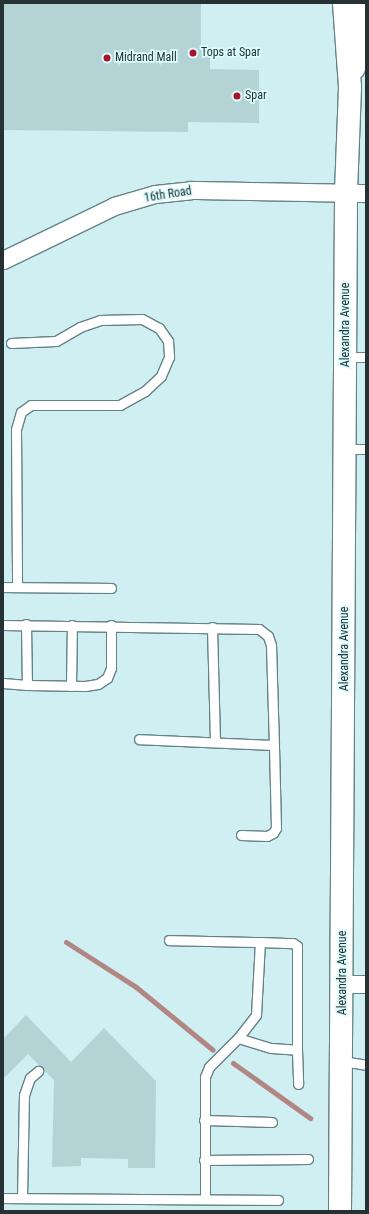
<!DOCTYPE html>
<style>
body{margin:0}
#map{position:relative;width:369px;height:1214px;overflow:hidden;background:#cfeff2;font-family:"Roboto Condensed",sans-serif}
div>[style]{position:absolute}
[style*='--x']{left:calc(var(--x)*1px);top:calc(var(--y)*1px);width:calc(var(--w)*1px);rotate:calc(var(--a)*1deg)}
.stream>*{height:5px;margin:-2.5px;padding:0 2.5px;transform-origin:2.5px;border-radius:2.5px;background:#b18683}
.building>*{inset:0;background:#b3d3d5}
.roads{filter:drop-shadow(1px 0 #658385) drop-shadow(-1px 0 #658385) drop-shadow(0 1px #658385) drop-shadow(0 -1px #658385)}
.service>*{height:9px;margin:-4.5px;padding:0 4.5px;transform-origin:4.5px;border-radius:4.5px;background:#fff}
.minor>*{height:17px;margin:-8.5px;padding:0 8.5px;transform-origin:8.5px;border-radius:8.5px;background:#fff}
.secondary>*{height:22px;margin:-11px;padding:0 11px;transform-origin:11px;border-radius:11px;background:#fff}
.dots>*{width:11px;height:11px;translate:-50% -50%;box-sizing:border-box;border:2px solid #dcfdff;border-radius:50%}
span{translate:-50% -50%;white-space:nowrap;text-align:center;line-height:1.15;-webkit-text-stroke:3.5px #dcfdff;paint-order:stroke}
.poi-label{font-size:12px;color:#253132}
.left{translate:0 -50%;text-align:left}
.street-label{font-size:12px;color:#253132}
.frame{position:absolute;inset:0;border:4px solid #253132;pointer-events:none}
</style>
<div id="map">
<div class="stream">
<div style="--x:66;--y:942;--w:83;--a:32.7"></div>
<div style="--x:136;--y:987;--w:99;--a:39.3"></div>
<div style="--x:233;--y:1063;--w:95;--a:35.5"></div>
</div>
<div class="building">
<div style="clip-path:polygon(3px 3px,201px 3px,201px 46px,210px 46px,210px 69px,259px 70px,259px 123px,188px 122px,188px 132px,3px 130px)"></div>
<div style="clip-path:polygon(26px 1015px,71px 1062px,104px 1028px,156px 1081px,155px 1168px,128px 1168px,128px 1159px,81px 1158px,81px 1166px,52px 1167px,54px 1080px,28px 1054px,3px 1079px,3px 1039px)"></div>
</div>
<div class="roads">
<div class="service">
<div style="--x:11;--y:343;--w:45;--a:-2.5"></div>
<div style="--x:56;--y:341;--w:28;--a:-30"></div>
<div style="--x:80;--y:327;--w:21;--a:-19"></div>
<div style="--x:100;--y:320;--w:42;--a:-1.4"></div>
<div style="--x:142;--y:319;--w:19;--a:28"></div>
<div style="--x:159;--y:328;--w:16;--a:55"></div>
<div style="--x:168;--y:341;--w:16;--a:86"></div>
<div style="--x:169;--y:357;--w:21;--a:113"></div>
<div style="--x:161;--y:376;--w:22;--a:137"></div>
<div style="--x:145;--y:391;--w:29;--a:151"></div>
<div style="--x:120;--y:405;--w:89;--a:180"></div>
<div style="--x:31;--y:405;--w:12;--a:145"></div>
<div style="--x:21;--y:412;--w:18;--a:106"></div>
<div style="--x:16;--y:429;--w:158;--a:89.6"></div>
<div style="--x:346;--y:357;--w:20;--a:0"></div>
<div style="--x:345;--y:449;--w:21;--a:0"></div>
<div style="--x:3;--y:587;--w:108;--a:0.5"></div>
<div style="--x:26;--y:624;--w:61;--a:89.1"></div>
<div style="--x:27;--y:685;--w:58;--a:1"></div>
<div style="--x:85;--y:686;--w:13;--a:-9"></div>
<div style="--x:98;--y:684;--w:11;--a:-34"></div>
<div style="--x:107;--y:678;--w:11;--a:-68"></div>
<div style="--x:111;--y:668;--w:43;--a:-90"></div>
<div style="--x:3;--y:625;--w:256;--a:0.9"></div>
<div style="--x:259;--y:629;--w:11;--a:38"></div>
<div style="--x:268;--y:636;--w:9;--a:72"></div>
<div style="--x:271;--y:645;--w:100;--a:88.3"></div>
<div style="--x:274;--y:745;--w:135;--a:-177.5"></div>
<div style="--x:212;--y:627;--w:115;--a:88.5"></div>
<div style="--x:3;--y:683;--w:24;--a:5"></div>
<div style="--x:71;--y:686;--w:61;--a:-89.1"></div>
<div style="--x:241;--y:835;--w:26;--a:2"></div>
<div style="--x:267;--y:836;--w:7;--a:-27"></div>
<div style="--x:273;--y:833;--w:6;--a:-59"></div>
<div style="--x:276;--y:828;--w:83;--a:-91.4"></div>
<div style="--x:169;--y:940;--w:91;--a:1.3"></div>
<div style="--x:238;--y:1038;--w:34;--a:17"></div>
<div style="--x:271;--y:1048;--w:26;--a:4"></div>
<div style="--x:297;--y:1050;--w:34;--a:88"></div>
<div style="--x:342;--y:1061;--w:24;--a:9"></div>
<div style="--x:204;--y:1120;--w:68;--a:1.7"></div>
<div style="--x:204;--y:1160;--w:104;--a:-0.6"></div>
<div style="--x:3;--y:1198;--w:275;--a:0.4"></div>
<div style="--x:22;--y:1198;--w:103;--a:-88.9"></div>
<div style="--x:24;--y:1095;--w:18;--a:-71"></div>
<div style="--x:30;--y:1078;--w:11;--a:-41"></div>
<div style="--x:205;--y:1199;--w:122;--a:-90"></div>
<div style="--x:205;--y:1077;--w:11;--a:-68"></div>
<div style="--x:209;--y:1067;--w:41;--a:-45"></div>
<div style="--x:238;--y:1038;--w:29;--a:-52"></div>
<div style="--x:256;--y:1015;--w:73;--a:-86.9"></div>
<div style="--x:260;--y:942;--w:33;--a:2"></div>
<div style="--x:293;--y:943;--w:5;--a:37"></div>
<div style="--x:297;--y:946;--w:104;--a:90"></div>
</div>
<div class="minor">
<div style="--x:3;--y:260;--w:123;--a:-25.9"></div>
<div style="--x:114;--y:206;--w:43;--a:-16.3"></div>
<div style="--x:155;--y:194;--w:36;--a:-6"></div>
<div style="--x:191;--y:190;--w:175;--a:1"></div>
<div style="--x:343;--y:984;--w:23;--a:0"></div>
</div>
<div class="secondary">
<div style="--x:354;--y:68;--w:34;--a:-76"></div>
<div style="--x:362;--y:35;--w:32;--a:-90"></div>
<div style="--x:340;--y:1211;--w:1019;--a:-89.66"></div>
<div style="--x:346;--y:192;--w:105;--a:-87.8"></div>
<div style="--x:350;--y:87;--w:84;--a:-94.1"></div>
</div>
</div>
<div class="dots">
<div style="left:193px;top:53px;background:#a91327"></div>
<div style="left:107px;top:58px;background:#a91327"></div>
<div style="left:237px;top:96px;background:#a91327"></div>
</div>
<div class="poi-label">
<span class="left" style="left:201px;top:53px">Tops at Spar</span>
<span class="left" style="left:115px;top:58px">Midrand Mall</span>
<span class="left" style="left:245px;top:96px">Spar</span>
</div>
<div class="street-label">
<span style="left:168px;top:195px;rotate:-9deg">16th Road</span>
<span style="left:346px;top:325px;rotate:-90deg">Alexandra Avenue</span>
<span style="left:345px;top:649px;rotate:-90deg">Alexandra Avenue</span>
<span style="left:343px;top:973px;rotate:-90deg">Alexandra Avenue</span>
</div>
<div class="frame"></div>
</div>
